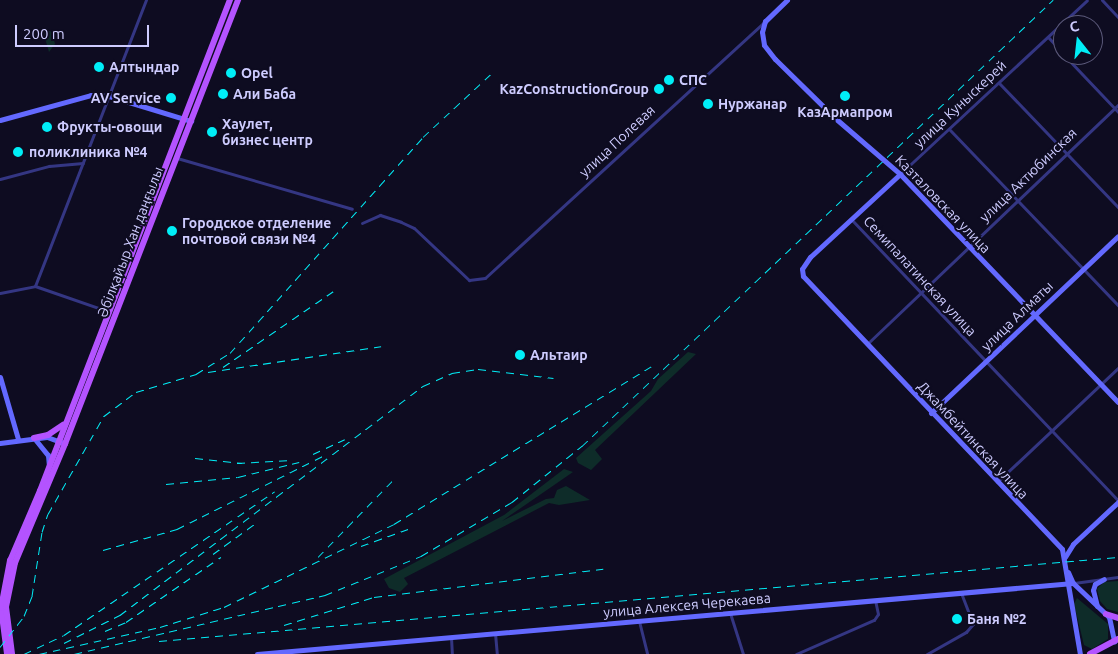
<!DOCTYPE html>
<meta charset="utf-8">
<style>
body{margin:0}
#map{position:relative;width:1118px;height:654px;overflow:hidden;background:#0e0c21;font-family:Ubuntu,sans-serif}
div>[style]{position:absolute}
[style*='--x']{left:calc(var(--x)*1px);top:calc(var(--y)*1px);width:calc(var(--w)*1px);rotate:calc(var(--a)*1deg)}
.green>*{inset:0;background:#0e2c29}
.street>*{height:3px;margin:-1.5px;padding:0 1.5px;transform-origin:1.5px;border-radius:1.5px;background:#343683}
.secondary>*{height:5px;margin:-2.5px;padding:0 2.5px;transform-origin:2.5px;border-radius:2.5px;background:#6369ff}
.primary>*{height:5.5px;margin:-2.75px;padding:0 2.75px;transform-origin:2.75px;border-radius:2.75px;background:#b453ff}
.rail>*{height:1px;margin-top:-0.5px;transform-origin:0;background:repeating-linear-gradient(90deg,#00eef7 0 8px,transparent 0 14px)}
.dots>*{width:14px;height:14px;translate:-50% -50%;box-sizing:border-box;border:2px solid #0e0c21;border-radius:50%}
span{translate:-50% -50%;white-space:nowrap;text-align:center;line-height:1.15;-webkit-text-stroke:4px #0e0c21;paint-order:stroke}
.poi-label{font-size:14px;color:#ceccff;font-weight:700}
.left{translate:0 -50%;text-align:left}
.right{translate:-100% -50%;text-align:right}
.street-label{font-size:14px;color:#ceccff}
.north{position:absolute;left:1053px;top:15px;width:50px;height:50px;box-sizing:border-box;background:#0e0c21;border:1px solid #5b597a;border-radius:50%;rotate:344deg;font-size:14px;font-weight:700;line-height:20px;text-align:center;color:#ceccff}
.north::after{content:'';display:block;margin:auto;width:18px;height:22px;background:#00eef7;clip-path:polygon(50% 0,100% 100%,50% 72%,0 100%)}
.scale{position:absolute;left:15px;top:25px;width:134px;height:22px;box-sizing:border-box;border:2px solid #ceccff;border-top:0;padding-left:6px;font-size:15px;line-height:18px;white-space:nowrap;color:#ceccff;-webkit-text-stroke:4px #0e0c21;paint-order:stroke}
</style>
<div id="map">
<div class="green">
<div style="clip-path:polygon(42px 28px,52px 32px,55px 44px,49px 52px)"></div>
<div style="clip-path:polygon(688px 352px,696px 354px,595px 450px,602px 459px,591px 470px,578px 463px,576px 458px,651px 391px,658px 379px)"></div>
<div style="clip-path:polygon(564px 469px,573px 472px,502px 521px,546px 499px,554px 498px,557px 490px,566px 486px,590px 500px,559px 505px,549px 503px,404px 578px,408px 584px,400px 592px,389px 588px,384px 579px,504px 515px)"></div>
<div style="clip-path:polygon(1118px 581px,1118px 612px,1107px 609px,1100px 601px,1097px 589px,1104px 582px)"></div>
<div style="clip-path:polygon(1077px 598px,1108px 624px,1108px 639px,1092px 649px,1084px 645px,1074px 604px)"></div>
</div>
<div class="street">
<div style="--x:1102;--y:0;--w:23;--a:47"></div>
<div style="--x:1048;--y:37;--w:22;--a:47"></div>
<div style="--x:1064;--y:55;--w:79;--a:46.5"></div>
<div style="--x:999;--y:83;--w:172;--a:46.2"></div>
<div style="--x:950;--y:130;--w:243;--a:46.2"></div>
<div style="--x:177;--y:158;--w:182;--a:16.2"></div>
<div style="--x:900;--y:174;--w:255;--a:-42.9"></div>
<div style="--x:0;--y:179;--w:51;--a:-14.9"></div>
<div style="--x:49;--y:166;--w:34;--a:-5"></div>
<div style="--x:851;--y:219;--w:388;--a:46.5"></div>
<div style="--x:362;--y:223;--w:20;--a:-24"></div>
<div style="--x:380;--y:215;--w:22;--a:18"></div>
<div style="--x:401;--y:222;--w:14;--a:25"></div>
<div style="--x:414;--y:228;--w:76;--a:43.4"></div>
<div style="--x:469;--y:280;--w:16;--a:-7"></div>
<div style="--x:485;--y:278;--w:379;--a:-42.5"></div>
<div style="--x:35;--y:286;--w:307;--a:-68.8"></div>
<div style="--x:0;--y:293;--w:36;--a:-11"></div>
<div style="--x:35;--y:286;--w:79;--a:19.1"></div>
<div style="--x:867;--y:344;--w:347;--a:-43.6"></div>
<div style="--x:997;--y:482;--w:166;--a:-43.3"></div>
<div style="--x:1074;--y:583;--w:44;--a:-7.8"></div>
<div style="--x:730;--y:613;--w:43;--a:72.4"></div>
<div style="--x:639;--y:621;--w:34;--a:76"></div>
<div style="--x:495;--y:633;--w:21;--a:85"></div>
<div style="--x:451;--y:637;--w:17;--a:87"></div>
<div style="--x:796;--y:654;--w:85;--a:-23.6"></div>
<div style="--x:874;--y:620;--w:7;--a:-56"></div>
<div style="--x:878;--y:614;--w:14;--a:-102"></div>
<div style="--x:927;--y:654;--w:45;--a:-29.4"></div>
<div style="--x:966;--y:632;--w:11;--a:-49"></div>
<div style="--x:973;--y:624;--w:33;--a:-111"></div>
</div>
<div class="secondary">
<div style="--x:787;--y:0;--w:30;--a:136"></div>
<div style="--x:765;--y:21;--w:11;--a:105"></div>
<div style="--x:762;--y:32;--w:13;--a:81"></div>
<div style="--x:764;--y:45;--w:18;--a:52"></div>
<div style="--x:775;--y:59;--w:84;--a:44.5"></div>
<div style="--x:835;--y:118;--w:86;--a:40.7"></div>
<div style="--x:900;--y:174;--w:315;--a:46.3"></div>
<div style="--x:0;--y:120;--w:94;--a:-15.4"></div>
<div style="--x:91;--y:95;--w:18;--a:3"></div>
<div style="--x:109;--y:96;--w:86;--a:17"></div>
<div style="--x:900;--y:174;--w:122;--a:137.3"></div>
<div style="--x:810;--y:257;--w:14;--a:124"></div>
<div style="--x:802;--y:269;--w:7;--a:82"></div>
<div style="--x:803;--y:276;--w:376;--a:46.5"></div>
<div style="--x:1062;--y:549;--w:107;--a:80.3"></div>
<div style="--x:0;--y:377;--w:65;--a:73.8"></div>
<div style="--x:931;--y:413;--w:257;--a:-43.4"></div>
<div style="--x:34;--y:438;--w:22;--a:51"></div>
<div style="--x:48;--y:455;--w:11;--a:85"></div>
<div style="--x:0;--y:443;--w:47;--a:-7.3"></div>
<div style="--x:47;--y:437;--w:15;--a:20"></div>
<div style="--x:1065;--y:557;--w:15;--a:-58"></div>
<div style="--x:1073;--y:544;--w:62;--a:-43"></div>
<div style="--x:1068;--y:572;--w:12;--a:66"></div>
<div style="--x:1073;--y:583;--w:50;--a:43.4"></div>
<div style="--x:1109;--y:617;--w:25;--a:78"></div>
<div style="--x:1097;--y:606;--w:16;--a:-104"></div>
<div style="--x:1093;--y:590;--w:6;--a:-72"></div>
<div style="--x:1095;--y:584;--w:10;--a:-29"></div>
<div style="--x:257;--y:654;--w:819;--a:-4.97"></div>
</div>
<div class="primary">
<div style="--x:34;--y:438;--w:14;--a:-12"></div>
<div style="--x:48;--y:435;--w:18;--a:-34"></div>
<div style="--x:1106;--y:614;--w:13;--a:18"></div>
<div style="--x:7;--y:654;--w:46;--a:-97.4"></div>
<div style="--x:1;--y:608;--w:48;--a:-79.2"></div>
<div style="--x:10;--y:561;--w:76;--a:-66.8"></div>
<div style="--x:40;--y:491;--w:526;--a:-68.85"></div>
<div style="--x:12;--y:654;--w:47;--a:-97.3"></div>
<div style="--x:6;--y:607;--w:45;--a:-78.4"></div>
<div style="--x:15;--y:563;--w:129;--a:-67.2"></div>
<div style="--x:65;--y:444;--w:477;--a:-68.7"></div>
<div style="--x:1090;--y:654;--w:32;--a:-28"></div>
</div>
<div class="rail">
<div style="--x:223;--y:367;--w:136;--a:-34.5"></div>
<div style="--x:208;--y:372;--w:175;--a:-8.5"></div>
<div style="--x:313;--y:454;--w:35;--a:-25"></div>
<div style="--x:195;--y:458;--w:47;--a:6.1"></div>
<div style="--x:237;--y:463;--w:55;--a:-3.1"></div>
<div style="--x:166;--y:484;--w:72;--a:-5.6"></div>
<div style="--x:238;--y:477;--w:63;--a:-13.8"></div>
<div style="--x:361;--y:546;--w:53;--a:-19.8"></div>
<div style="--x:103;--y:550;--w:77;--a:-15.8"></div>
<div style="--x:177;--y:529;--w:163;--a:-26.6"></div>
<div style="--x:213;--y:554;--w:53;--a:-35.8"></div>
<div style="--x:318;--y:557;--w:110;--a:-45.7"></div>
<div style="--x:284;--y:625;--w:94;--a:-17.3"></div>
<div style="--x:374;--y:597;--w:231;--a:-7"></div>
<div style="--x:105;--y:631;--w:23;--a:-23"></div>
<div style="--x:126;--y:622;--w:115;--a:-34.4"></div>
<div style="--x:159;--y:641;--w:963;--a:-5.01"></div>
<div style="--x:64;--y:643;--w:63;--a:-26.6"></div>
<div style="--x:120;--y:615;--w:380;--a:-37.1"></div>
<div style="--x:423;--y:386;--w:32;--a:-24"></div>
<div style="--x:452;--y:373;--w:26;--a:-9"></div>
<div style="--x:478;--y:369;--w:76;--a:6.8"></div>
<div style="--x:0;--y:647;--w:39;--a:-52"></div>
<div style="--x:24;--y:616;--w:22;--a:-68"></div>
<div style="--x:32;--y:596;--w:65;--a:-81.1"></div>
<div style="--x:42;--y:532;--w:19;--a:-72"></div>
<div style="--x:48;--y:514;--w:113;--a:-60.3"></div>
<div style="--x:104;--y:416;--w:40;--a:-37"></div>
<div style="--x:136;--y:392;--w:63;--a:-16.7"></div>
<div style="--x:196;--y:374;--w:40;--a:-32"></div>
<div style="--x:230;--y:353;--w:290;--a:-48.2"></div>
<div style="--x:423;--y:137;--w:98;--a:-42.9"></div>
<div style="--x:24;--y:654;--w:44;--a:-25.4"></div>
<div style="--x:64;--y:635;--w:255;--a:-34.3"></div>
<div style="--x:39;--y:654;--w:124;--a:-12.6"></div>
<div style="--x:160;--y:627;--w:67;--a:-17.4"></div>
<div style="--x:224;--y:607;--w:189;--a:-26"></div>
<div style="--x:394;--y:524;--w:306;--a:-31.5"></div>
<div style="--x:74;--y:654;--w:258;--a:-13.2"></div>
<div style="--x:325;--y:595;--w:104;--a:-22.1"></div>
<div style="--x:421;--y:556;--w:106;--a:-30.7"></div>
<div style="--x:512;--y:502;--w:90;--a:-38.7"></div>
<div style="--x:582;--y:446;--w:649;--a:-43.44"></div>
</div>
<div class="dots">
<div style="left:99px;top:67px;background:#00eef7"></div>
<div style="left:231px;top:73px;background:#00eef7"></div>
<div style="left:669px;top:80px;background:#00eef7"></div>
<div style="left:659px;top:89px;background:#00eef7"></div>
<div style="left:223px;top:94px;background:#00eef7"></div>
<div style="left:845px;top:96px;background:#00eef7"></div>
<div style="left:171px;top:98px;background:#00eef7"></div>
<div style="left:708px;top:104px;background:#00eef7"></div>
<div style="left:47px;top:127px;background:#00eef7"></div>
<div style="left:212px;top:132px;background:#00eef7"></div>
<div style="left:18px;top:152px;background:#00eef7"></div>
<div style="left:172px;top:231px;background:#00eef7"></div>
<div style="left:520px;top:355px;background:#00eef7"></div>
<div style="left:957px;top:619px;background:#00eef7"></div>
</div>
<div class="poi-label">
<span class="left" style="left:109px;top:67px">Алтындар</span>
<span class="left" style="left:241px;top:73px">Opel</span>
<span class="left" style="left:679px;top:80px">СПС</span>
<span class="right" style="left:649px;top:89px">KazConstructionGroup</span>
<span class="left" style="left:233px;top:94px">Али Баба</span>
<span class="right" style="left:161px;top:98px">AV Service</span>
<span class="left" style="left:718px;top:104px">Нуржанар</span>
<span style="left:845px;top:112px">КазАрмапром</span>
<span class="left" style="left:222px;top:132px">Хаулет,<br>бизнес центр</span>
<span class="left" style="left:57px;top:127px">Фрукты-овощи</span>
<span class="left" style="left:29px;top:152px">поликлиника №4</span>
<span class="left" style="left:182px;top:231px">Городское отделение<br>почтовой связи №4</span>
<span class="left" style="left:530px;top:355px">Альтаир</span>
<span class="left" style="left:967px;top:619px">Баня №2</span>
</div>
<div class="street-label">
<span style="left:960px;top:104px;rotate:-43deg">улица Куныскерей</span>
<span style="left:617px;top:141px;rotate:-43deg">улица Полевая</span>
<span style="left:1028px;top:175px;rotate:-44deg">улица Актюбинская</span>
<span style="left:943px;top:204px;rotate:46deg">Казталовская улица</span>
<span style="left:130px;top:242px;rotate:-69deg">Әбілқайыр Хан даңғылы</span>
<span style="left:920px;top:276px;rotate:47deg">Семипалатинская улица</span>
<span style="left:1017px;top:316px;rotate:-44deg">улица Алматы</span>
<span style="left:973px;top:440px;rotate:47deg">Джамбейтинская улица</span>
<span style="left:687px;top:605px;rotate:-5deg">улица Алексея Черекаева</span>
</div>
<div class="north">С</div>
<div class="scale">200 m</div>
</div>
